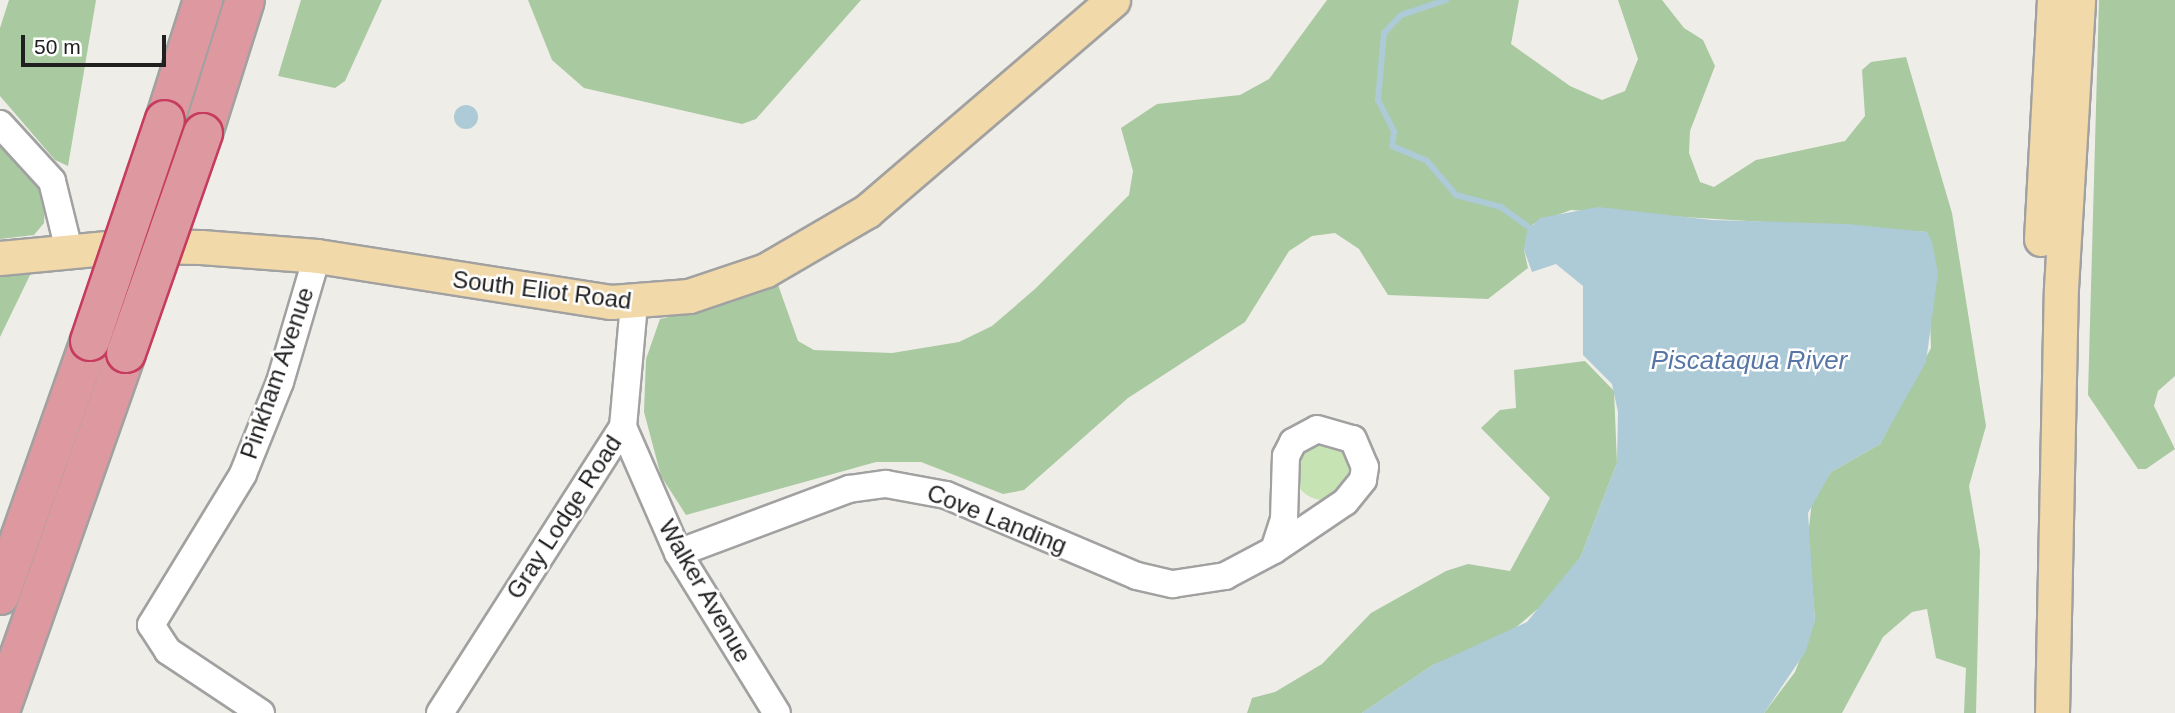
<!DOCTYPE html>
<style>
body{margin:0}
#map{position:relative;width:2175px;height:713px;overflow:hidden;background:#efede7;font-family:Helvetica,sans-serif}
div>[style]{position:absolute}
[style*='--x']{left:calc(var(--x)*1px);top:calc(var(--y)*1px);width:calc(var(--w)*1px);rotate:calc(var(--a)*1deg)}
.grass>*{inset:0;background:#c6e3b4}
.round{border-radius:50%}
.forest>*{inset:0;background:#a9c9a1}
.water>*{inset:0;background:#adcad7}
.stream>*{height:6px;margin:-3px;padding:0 3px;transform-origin:3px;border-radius:3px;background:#adcad7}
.roads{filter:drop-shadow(2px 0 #a1a1a1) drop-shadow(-2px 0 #a1a1a1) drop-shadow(0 2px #a1a1a1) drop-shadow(0 -2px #a1a1a1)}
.minor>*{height:26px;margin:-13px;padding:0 13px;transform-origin:13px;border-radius:13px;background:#fff}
.major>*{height:33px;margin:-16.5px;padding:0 16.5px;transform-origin:16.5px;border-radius:16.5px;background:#f1d9aa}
.highway>*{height:38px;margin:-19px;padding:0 19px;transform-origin:19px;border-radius:19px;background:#dd999f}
.bridges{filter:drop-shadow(2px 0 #c63b5e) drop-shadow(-2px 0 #c63b5e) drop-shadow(0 2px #c63b5e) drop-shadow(0 -2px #c63b5e)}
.highway-bridge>*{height:38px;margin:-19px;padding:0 19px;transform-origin:19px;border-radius:19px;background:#dd999f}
span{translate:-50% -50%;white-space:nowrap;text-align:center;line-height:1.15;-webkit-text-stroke:5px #fff;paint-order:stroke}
.street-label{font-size:24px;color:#202020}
.water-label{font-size:26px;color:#5776a5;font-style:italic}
.scale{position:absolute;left:21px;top:35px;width:145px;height:32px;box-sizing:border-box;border:4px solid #202020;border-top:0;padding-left:9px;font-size:21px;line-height:24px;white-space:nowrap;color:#202020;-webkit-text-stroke:5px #fff;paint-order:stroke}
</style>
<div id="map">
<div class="grass">
<div class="round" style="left:1294px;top:442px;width:58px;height:58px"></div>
</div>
<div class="forest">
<div style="clip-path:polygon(9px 0,96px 0,68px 166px,55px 160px,0 96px,0 28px)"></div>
<div style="clip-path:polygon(301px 0,382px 0,345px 81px,335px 88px,278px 76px)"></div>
<div style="clip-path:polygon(528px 0,861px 0,756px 119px,742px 124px,584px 88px,552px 60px)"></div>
<div style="clip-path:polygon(1327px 0,1519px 0,1511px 44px,1570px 86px,1602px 100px,1625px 91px,1638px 59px,1618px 0,1662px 0,1684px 28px,1703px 40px,1715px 66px,1690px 131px,1689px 153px,1700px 182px,1714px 187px,1756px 160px,1845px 141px,1865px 116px,1862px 70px,1871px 62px,1906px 57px,1952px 213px,1986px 426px,1969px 486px,1980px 551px,1976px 713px,1964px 713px,1966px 668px,1936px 658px,1927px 609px,1912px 612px,1883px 637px,1842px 713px,1764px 713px,1795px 672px,1815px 620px,1808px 536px,1812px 501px,1831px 472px,1880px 444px,1931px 348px,1927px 232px,1571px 210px,1533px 224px,1524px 250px,1528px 268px,1488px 299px,1388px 295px,1359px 249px,1335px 233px,1312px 236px,1289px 251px,1245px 322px,1128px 398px,1024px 490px,1003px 494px,921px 462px,876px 462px,686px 515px,661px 476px,644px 412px,646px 359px,660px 319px,733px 302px,777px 282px,798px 341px,814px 350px,892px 353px,959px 342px,992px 326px,1035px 289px,1129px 195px,1133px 171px,1121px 128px,1157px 104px,1240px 95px,1269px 79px)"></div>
<div style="clip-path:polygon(2099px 0,2175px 0,2175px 376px,2158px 391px,2154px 406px,2175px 449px,2146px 469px,2138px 469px,2088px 395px)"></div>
<div style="clip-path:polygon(0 141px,46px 193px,44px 223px,34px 235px,0 239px)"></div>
<div style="clip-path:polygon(27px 269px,31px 273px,0 337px,0 273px)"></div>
<div style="clip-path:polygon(1585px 361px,1614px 391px,1617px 463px,1581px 556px,1551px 598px,1508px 634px,1433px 665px,1362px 713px,1247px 713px,1252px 698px,1275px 692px,1322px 664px,1371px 613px,1446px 571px,1468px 564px,1510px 571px,1550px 498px,1481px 428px,1500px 410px,1516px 408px,1514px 370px)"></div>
</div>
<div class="water">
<div class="round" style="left:454px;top:105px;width:24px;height:24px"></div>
<div style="clip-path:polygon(1598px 207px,1712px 220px,1847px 224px,1927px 232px,1932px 242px,1938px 273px,1926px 362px,1880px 444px,1831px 472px,1808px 513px,1815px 620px,1806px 651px,1764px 713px,1362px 713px,1433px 665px,1527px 622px,1581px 556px,1617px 463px,1618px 412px,1612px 384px,1583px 355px,1583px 286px,1556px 264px,1532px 272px,1524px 250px,1527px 231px,1540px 218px)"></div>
</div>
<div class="stream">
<div style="--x:1446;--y:0;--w:47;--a:161.6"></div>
<div style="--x:1401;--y:15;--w:25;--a:133"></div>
<div style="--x:1384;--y:33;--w:67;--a:95.1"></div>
<div style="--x:1378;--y:100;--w:36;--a:63"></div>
<div style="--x:1394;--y:132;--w:14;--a:98"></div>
<div style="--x:1392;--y:146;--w:38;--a:23"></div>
<div style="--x:1427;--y:161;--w:45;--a:49.5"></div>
<div style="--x:1456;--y:195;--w:47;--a:14.9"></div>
<div style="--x:1501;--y:207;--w:36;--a:36"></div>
</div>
<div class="roads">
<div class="minor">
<div style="--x:0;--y:124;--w:77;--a:47.6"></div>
<div style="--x:52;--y:181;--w:71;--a:76.2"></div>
<div style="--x:623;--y:427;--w:137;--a:66.4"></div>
<div style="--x:678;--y:553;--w:188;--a:58.3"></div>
<div style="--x:1317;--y:429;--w:37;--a:16"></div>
<div style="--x:1353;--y:439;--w:30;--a:67"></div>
<div style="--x:1365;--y:467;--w:13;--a:99"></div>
<div style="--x:1363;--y:480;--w:28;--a:129"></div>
<div style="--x:1345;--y:502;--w:86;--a:145.9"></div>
<div style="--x:1274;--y:550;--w:33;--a:-72"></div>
<div style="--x:1284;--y:519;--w:63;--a:-88.2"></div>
<div style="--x:1286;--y:456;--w:16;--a:-63"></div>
<div style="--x:1293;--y:442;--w:27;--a:-28"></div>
<div style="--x:678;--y:553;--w:183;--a:-20.5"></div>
<div style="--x:849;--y:489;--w:37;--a:-8"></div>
<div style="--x:886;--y:484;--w:61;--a:10.4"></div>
<div style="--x:946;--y:495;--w:207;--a:23"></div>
<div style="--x:1137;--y:576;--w:37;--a:13"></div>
<div style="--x:1173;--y:584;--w:53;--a:-8.7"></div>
<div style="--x:1225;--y:576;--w:55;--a:-28"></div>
<div style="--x:261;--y:713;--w:112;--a:-146.3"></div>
<div style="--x:168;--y:651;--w:31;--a:-123"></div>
<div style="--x:151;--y:625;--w:177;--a:-58.6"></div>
<div style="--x:243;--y:474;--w:99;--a:-68.1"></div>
<div style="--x:280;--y:382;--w:131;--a:-73.6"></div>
<div style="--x:440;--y:713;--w:340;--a:-57.4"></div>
<div style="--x:623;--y:427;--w:124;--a:-84.9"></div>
</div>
<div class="major">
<div style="--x:2041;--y:239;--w:239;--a:-86.9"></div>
<div style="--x:0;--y:258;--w:129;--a:-5.4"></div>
<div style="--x:128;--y:246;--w:73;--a:0.8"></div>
<div style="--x:201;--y:247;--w:116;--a:4.4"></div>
<div style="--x:317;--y:256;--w:298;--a:8.9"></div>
<div style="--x:611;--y:302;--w:78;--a:-4.4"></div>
<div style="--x:689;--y:296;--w:81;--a:-18.7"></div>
<div style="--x:766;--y:270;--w:117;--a:-30.3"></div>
<div style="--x:867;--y:211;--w:324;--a:-40.6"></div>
<div style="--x:2052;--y:713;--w:425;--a:-88.8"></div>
<div style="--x:2061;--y:288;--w:289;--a:-86.6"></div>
</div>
<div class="highway">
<div style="--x:165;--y:120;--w:126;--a:-72.4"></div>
<div style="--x:203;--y:133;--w:139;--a:-72.5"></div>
<div style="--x:0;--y:595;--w:269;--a:-70.5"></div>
<div style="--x:0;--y:711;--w:380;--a:-70.6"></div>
</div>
</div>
<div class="bridges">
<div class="highway-bridge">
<div style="--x:90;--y:341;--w:233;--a:-71.3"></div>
<div style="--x:126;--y:353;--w:233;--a:-70.7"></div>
</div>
</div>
<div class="street-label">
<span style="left:542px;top:290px;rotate:7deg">South Eliot Road</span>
<span style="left:277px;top:373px;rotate:-71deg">Pinkham Avenue</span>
<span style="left:564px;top:517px;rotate:-57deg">Gray Lodge Road</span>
<span style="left:997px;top:519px;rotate:22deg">Cove Landing</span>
<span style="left:705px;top:591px;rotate:60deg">Walker Avenue</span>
</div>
<div class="water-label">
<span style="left:1749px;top:361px">Piscataqua River</span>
</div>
<div class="scale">50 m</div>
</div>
